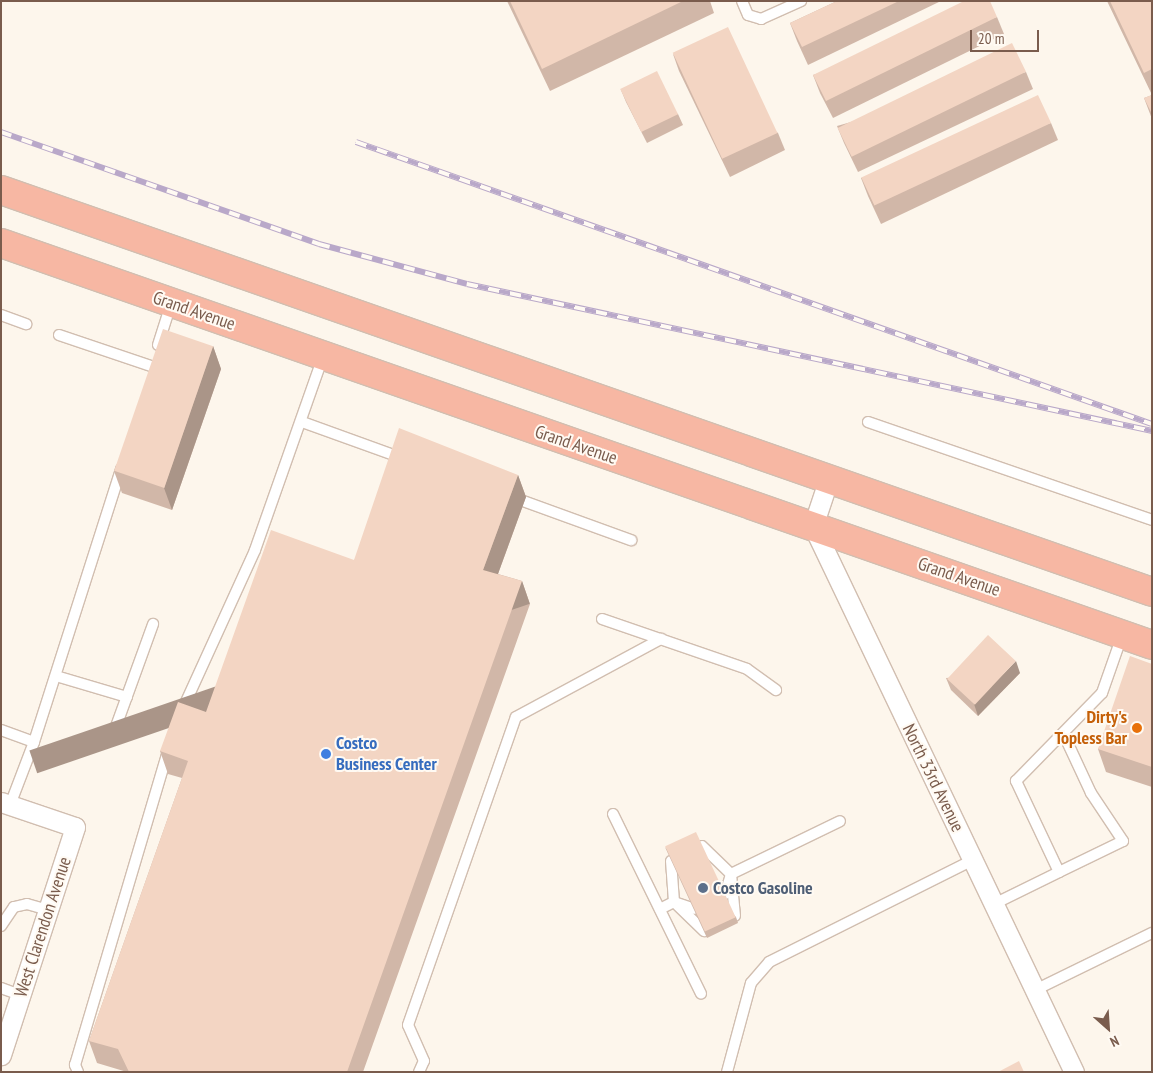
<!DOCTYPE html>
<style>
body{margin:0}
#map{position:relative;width:1153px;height:1073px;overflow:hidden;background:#fdf6ec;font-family:"PT Sans Narrow",sans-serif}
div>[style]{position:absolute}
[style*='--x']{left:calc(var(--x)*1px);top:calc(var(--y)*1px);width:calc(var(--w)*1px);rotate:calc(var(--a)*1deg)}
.roads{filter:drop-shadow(1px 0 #d1beb0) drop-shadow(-1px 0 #d1beb0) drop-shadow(0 1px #d1beb0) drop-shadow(0 -1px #d1beb0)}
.lane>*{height:10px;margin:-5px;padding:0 5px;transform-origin:5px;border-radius:5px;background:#fff}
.street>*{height:19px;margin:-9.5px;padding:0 9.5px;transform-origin:9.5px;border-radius:9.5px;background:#fff}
.highway>*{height:28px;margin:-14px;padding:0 14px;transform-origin:14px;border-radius:14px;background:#f7b7a3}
.rail>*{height:5.5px;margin-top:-2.75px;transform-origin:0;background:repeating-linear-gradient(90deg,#fffaf3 0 11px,#b9a8c9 0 22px);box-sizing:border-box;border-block:1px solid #b9a8c9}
.wall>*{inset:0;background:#d1b7a8}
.shaded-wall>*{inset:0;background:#aa9588;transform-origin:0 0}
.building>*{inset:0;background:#f3d5c3;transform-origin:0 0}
.dots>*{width:14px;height:14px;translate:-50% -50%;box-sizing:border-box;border:2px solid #fffaf3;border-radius:50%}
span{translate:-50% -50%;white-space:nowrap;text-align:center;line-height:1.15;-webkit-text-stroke:4px #fffaf3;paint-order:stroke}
.street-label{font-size:18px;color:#7a5c4d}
.food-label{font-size:18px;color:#c56008;font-weight:700}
.right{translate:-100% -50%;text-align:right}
.shop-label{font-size:18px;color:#366cbe;font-weight:700}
.left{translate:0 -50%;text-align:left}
.service-label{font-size:18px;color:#4e5e75;font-weight:700}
.frame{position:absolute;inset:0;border:2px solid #7a5c4d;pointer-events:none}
.north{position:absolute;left:1083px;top:1003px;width:50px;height:50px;-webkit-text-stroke:4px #fffaf3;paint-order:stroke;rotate:154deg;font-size:14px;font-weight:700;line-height:20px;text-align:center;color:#7a5c4d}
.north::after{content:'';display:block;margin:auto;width:18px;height:22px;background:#7a5c4d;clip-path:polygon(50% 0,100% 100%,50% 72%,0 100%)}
.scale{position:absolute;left:970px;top:30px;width:69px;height:22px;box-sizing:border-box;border:2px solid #7a5c4d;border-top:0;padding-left:6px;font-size:15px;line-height:18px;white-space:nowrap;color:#7a5c4d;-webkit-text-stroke:4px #fffaf3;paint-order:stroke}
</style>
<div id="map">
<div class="roads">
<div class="lane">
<div style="--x:742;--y:1;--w:15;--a:67"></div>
<div style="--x:748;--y:15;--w:14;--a:17"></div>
<div style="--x:761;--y:19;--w:44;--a:-24.2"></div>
<div style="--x:1;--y:315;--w:27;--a:20"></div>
<div style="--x:59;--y:335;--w:97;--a:18.6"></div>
<div style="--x:158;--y:345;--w:43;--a:-72.4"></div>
<div style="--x:302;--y:422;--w:106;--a:19.8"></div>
<div style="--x:868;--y:422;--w:300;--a:19"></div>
<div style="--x:512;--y:497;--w:127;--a:19.9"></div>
<div style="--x:602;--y:619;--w:153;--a:19"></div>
<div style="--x:747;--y:669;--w:36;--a:36"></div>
<div style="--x:56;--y:676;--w:74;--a:16.5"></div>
<div style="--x:179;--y:717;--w:183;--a:-65.5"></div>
<div style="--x:255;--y:550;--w:205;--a:-70.6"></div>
<div style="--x:1;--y:730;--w:35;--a:20"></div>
<div style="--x:114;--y:732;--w:115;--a:-70.1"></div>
<div style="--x:10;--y:805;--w:67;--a:-69.1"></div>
<div style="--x:34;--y:742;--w:287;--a:-72.3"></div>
<div style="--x:613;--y:814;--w:200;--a:63.9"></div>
<div style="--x:702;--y:846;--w:40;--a:44"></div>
<div style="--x:731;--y:874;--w:42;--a:84.6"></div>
<div style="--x:671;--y:861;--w:41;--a:85.8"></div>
<div style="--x:674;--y:902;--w:42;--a:44"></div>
<div style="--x:1059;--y:872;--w:71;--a:-25.8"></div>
<div style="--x:1123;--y:841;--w:58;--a:-123.7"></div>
<div style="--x:1091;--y:793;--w:66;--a:-115"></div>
<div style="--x:725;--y:894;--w:21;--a:-73"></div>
<div style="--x:731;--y:874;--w:121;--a:-25.9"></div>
<div style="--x:994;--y:904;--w:72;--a:-26.2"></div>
<div style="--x:1059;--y:872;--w:101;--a:-115.3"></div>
<div style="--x:1016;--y:781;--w:123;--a:-45.7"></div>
<div style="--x:1102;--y:693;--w:60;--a:-70.7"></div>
<div style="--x:660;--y:909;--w:16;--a:-27"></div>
<div style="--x:674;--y:902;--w:21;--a:19"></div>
<div style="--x:1;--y:926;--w:23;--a:-56"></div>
<div style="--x:14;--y:907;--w:13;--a:-13"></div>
<div style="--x:27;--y:904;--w:22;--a:16"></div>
<div style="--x:1;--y:988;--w:20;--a:20"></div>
<div style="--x:1035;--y:990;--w:130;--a:-26"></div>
<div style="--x:78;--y:1072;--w:8;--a:-113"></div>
<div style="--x:75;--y:1065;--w:327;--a:-73.5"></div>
<div style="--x:419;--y:1072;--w:12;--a:-66"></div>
<div style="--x:424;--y:1061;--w:39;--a:-114"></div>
<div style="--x:408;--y:1025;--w:326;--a:-70.7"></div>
<div style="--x:516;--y:717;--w:165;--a:-28.3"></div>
<div style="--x:727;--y:1072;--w:92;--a:-74.9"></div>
<div style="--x:751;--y:983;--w:28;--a:-49"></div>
<div style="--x:769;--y:962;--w:228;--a:-26.6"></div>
</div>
<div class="street">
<div style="--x:828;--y:481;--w:47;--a:108.4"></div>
<div style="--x:813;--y:526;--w:605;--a:64.45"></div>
<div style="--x:1;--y:802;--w:78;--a:18.7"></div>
<div style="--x:75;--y:827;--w:240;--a:108"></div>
</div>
<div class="highway">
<div style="--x:1;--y:190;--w:1219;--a:19.25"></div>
<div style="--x:1;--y:243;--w:1219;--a:19.25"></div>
</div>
</div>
<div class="rail">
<div style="--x:1;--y:132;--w:337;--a:19.4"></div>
<div style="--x:319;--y:244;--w:153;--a:15.1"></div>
<div style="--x:467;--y:284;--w:701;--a:12.11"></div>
<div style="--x:356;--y:142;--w:844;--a:19.51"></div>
</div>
<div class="wall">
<div style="clip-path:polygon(507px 1px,710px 1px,714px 13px,550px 91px)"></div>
<div style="clip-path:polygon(837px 1px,941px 1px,808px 65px,797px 41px,790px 23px)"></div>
<div style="clip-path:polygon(1107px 1px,1152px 1px,1152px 119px,1144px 98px,1152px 95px)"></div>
<div style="clip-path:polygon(997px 17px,1004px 34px,833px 118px,820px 93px,813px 75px)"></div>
<div style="clip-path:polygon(673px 54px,778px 133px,785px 150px,730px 177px,679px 71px)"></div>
<div style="clip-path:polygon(1026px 72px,1033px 89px,858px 172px,844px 143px,837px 126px)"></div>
<div style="clip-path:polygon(621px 90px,678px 114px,683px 125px,647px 143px,626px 102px)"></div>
<div style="clip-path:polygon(1051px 123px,1058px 140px,881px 224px,868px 196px,861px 178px)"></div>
<div style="clip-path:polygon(213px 346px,221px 369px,172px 510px,122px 493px,114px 471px)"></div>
<div style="clip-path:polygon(518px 475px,526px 497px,498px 574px,522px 581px,530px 604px,363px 1072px,127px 1072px,97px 1063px,89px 1041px,182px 778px,168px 774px,160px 751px,206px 712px,354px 560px)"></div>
<div style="clip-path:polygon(1152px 664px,1152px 787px,1106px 772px,1098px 749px)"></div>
<div style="clip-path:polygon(1020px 673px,978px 716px,951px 690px,946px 678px)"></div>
<div style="clip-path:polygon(665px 847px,736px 917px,738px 923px,707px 938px)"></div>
</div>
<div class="shaded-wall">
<div style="clip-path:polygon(213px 346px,221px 369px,172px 510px,164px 488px)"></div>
<div style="clip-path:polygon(518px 475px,526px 497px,491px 593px,483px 570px)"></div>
<div style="left:522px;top:581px;width:24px;height:521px;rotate:71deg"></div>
<div style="clip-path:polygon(1016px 661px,1020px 673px,978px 716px,974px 704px)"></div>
</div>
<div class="building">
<div style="clip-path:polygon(510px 1px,683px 1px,542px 69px)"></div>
<div style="clip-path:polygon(837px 1px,899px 1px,802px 47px,790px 23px)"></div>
<div style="clip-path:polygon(964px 1px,990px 1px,997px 17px,826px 101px,813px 75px)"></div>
<div style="clip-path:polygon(1110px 1px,1152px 1px,1152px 69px,1144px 73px)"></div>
<div style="left:728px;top:27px;width:117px;height:61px;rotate:65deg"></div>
<div style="left:1012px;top:43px;width:32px;height:194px;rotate:64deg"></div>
<div style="left:657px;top:71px;width:48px;height:41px;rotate:64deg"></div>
<div style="left:1038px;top:95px;width:31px;height:195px;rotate:65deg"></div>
<div style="clip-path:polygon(1152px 95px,1152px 114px,1144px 98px)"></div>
<div style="left:163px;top:329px;width:53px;height:150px;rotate:19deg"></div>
<div style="clip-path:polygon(399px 428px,518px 475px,483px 570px,522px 581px,347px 1072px,129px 1072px,118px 1049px,89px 1041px,188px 761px,160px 751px,178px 702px,206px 712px,271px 530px,354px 560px)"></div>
<div style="left:988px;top:635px;width:38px;height:60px;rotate:43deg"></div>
<div style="clip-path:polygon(1130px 656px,1152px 664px,1152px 767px,1098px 749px)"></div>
<div style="left:696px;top:832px;width:94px;height:34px;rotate:65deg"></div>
<div style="clip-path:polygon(1019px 1061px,1024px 1072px,998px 1072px)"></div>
</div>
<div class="dots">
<div style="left:1137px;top:728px;background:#e8710a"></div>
<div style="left:326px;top:754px;background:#3f7fe0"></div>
<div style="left:703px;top:888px;background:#5c6f8a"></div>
</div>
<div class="street-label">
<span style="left:194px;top:311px;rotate:19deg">Grand Avenue</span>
<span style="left:576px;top:445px;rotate:19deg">Grand Avenue</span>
<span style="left:959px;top:577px;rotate:19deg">Grand Avenue</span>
<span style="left:933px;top:778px;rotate:64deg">North 33rd Avenue</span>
<span style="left:43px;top:927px;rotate:-72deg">West Clarendon Avenue</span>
</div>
<div class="food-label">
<span class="right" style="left:1127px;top:728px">Dirty's<br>Topless Bar</span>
</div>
<div class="shop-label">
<span class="left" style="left:336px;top:754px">Costco<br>Business Center</span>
</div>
<div class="service-label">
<span class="left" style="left:713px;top:888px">Costco Gasoline</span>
</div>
<div class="frame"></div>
<div class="north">N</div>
<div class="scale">20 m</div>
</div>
